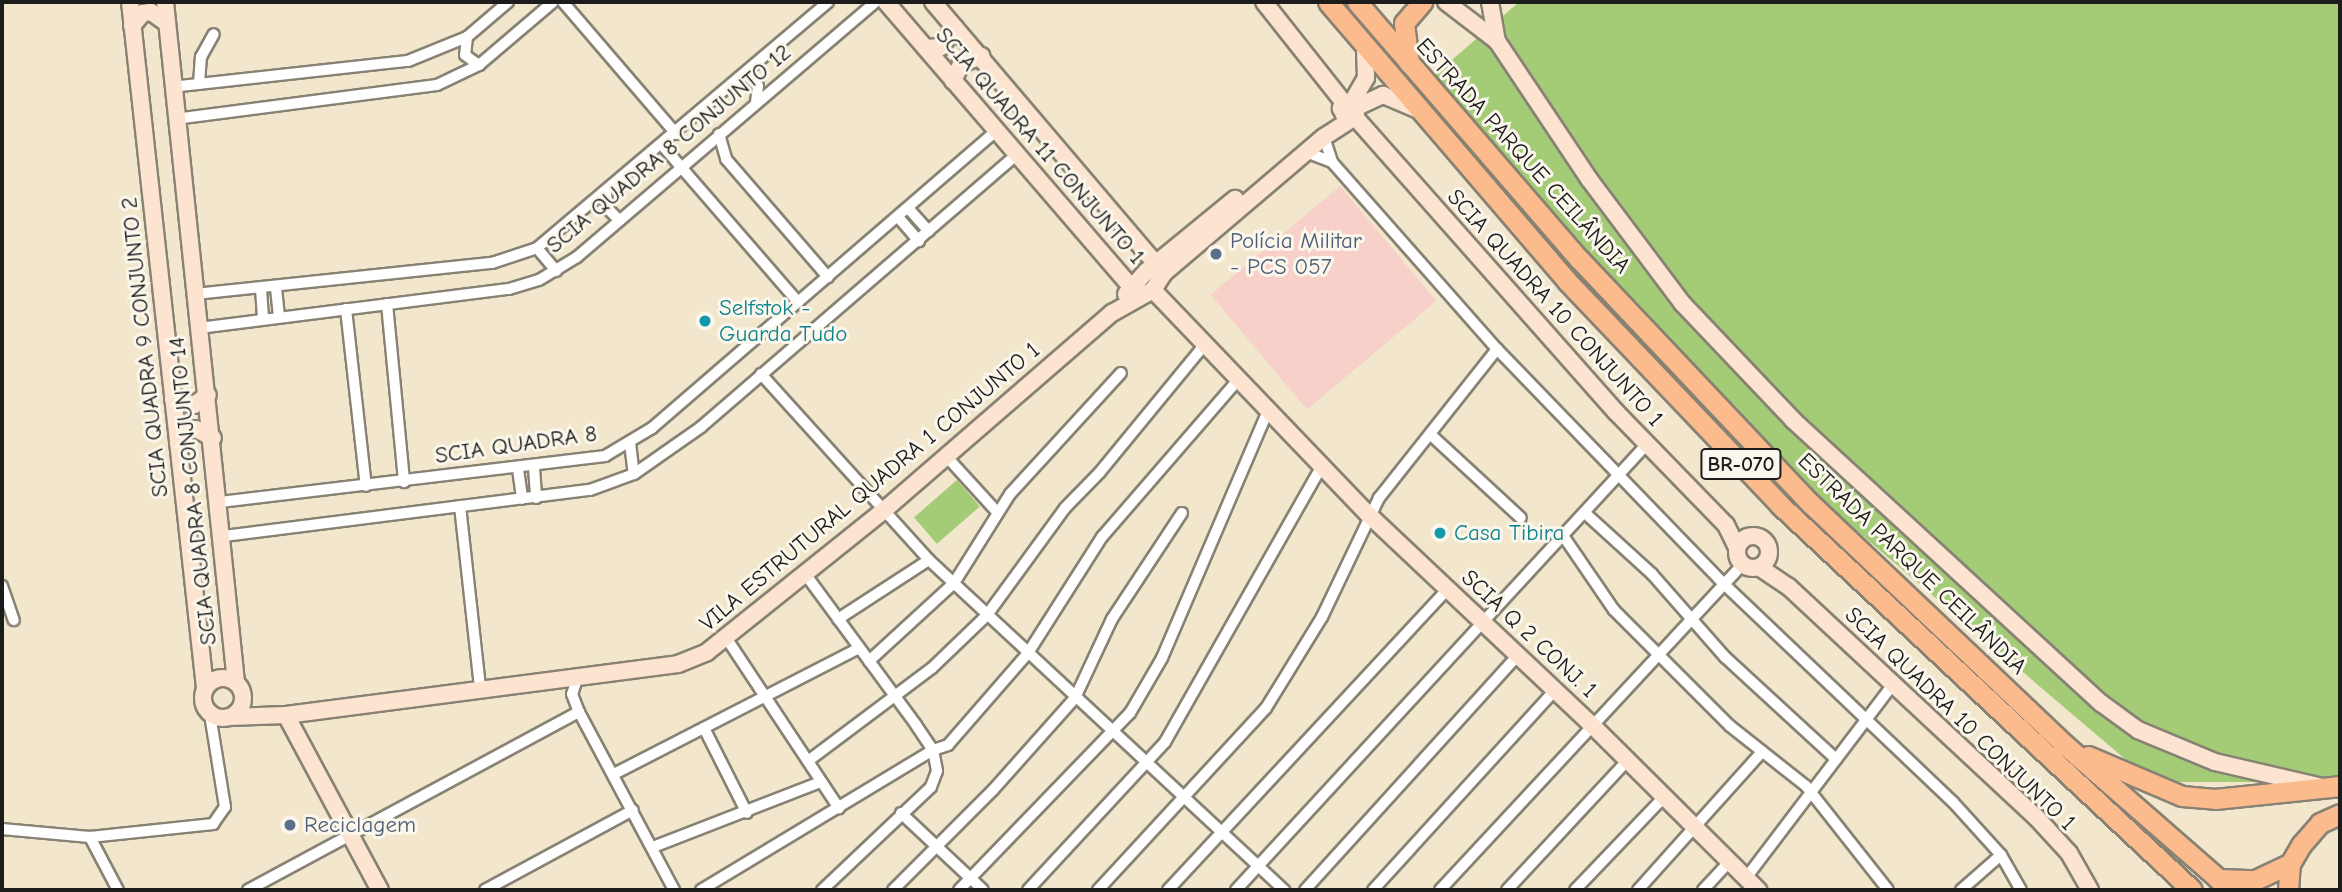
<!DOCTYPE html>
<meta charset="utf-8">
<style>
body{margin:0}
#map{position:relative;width:2342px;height:892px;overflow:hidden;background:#f2e7cc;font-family:"Comic Neue",sans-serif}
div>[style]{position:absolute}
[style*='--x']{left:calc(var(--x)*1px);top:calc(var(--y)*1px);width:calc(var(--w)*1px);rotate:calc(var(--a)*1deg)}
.built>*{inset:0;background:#f7d1c9;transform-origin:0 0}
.green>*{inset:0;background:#a4cc77;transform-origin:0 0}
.roads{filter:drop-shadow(2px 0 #878274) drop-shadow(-2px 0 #878274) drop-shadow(0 2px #878274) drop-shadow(0 -2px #878274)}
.street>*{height:10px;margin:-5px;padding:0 5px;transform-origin:5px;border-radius:5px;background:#fff}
.secondary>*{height:16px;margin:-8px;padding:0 8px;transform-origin:8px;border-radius:8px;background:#fde4d1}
.secondary>.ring{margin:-8px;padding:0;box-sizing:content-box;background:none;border:16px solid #fde4d1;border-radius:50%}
.highway>*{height:19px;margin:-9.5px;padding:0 9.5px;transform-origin:9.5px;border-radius:9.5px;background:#fbbb8d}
.dots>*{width:19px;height:19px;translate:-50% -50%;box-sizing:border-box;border:4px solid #fbf7ec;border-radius:50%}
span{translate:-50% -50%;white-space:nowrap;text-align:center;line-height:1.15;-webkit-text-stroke:6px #fbf7ec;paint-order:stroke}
.shield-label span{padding:2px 5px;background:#fbf7ec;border:2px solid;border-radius:5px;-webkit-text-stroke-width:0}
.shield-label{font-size:21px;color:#1c1c1c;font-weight:700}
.street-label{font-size:23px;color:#1c1c1c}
.service-label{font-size:23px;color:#4e5e75}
.left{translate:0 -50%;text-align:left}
.culture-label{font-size:23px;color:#0d838f}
.frame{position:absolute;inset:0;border:4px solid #1c1c1c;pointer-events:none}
</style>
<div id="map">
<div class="built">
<div style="left:1340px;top:186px;width:150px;height:169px;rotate:50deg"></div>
</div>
<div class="green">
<div style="clip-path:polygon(1519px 2px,2340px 2px,2340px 782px,2152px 782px,1756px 445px,1416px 91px)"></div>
<div style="left:957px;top:480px;width:35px;height:57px;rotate:49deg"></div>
</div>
<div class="roads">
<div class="street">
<div style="--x:563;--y:2;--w:174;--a:49.4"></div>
<div style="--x:467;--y:37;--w:18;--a:96"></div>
<div style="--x:465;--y:55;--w:17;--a:36"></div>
<div style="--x:746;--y:74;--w:17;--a:45"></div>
<div style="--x:758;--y:86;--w:17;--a:97"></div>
<div style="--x:199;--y:84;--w:27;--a:-86"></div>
<div style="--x:201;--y:57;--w:26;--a:-61"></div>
<div style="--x:171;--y:87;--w:238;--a:-6.3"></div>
<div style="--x:408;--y:61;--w:64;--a:-22.1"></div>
<div style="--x:467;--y:37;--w:54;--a:-40.5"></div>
<div style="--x:175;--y:119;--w:264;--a:-7.4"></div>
<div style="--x:437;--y:85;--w:47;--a:-25.5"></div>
<div style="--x:479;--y:65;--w:97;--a:-40.4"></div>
<div style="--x:719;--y:134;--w:26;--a:74"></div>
<div style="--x:726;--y:159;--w:156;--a:49.2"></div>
<div style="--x:1324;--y:137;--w:26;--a:72"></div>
<div style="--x:1332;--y:162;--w:249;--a:48.6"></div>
<div style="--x:1497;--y:349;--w:327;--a:46"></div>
<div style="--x:1724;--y:584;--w:316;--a:43.6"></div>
<div style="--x:1953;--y:802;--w:72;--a:47.8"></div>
<div style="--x:2001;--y:855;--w:40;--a:60.3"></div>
<div style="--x:662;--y:145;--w:208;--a:49.1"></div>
<div style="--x:1306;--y:152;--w:28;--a:21"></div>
<div style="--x:606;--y:193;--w:16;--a:83"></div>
<div style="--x:608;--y:209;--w:16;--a:45"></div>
<div style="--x:908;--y:208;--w:31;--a:48"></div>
<div style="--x:898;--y:217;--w:32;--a:49"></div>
<div style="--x:537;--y:248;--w:30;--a:50"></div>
<div style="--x:276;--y:288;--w:29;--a:84"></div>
<div style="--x:261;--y:289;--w:30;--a:86"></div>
<div style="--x:195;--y:294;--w:299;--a:-6"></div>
<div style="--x:492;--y:263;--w:47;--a:-18.4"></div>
<div style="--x:537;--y:248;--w:381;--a:-40.2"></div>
<div style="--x:387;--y:304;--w:179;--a:84.5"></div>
<div style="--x:346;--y:309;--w:178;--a:83.6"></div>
<div style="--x:199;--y:328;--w:312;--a:-7.2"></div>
<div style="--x:509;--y:289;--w:31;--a:-17"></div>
<div style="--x:539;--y:280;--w:44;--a:-31.2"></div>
<div style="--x:577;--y:257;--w:393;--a:-40.5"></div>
<div style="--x:761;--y:374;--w:251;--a:47.9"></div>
<div style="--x:929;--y:560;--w:485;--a:42.9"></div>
<div style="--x:1431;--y:435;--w:122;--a:42.7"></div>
<div style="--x:630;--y:443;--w:31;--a:83"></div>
<div style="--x:946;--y:456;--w:74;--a:47.7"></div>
<div style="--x:534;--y:467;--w:31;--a:86"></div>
<div style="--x:518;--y:469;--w:30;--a:82"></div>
<div style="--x:220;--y:502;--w:388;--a:-6.8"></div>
<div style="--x:605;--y:456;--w:55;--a:-30.8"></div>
<div style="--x:652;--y:428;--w:454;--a:-40.8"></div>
<div style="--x:460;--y:506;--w:183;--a:83.7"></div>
<div style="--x:1585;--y:513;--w:91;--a:42.3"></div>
<div style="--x:1652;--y:574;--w:111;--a:48.7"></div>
<div style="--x:1725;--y:657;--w:151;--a:42.6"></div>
<div style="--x:224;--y:536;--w:369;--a:-7.2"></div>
<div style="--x:590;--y:490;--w:47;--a:-20"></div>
<div style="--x:634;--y:474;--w:82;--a:-35"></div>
<div style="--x:701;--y:427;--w:418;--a:-40.8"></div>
<div style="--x:1564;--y:537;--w:88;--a:55.6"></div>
<div style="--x:1614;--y:610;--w:164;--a:45"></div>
<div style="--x:1730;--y:726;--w:97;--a:38.3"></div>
<div style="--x:1806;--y:786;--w:132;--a:51.7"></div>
<div style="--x:806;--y:575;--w:186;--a:53.7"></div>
<div style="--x:916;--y:725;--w:30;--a:56"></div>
<div style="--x:933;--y:750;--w:21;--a:79"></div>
<div style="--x:937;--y:771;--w:17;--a:111"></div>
<div style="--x:931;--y:787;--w:150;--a:136.6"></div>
<div style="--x:2;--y:586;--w:36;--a:71"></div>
<div style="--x:838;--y:619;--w:108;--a:-33"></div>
<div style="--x:727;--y:639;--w:203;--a:56.5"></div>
<div style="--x:869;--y:661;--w:115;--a:-42.5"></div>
<div style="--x:954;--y:583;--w:105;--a:-57.8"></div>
<div style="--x:1010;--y:494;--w:164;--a:-47.5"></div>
<div style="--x:578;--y:676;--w:19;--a:108"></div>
<div style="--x:572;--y:694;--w:19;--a:69"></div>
<div style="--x:579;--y:712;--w:202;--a:61.9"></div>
<div style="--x:704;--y:728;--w:95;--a:63.2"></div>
<div style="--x:808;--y:761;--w:155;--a:-36.9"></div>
<div style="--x:932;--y:668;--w:76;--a:-43.9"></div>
<div style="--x:987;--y:615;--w:132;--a:-53.9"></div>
<div style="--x:1065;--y:508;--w:50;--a:-45.8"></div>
<div style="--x:1100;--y:472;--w:166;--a:-50.6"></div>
<div style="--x:614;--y:774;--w:276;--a:-27.2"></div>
<div style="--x:901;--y:813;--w:112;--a:43.2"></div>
<div style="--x:2;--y:829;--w:88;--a:5.2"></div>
<div style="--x:90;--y:837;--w:124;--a:-6"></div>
<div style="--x:213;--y:824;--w:21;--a:-55"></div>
<div style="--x:225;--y:807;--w:94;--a:-99.2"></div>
<div style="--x:90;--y:837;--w:60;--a:62.2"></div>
<div style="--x:653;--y:847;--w:180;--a:-21.2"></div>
<div style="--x:1746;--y:878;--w:241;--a:-52.8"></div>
<div style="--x:248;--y:890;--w:376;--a:-28.3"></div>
<div style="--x:485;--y:890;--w:168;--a:-28.4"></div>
<div style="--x:701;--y:890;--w:271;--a:-31.1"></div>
<div style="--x:933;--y:750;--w:16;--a:-18"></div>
<div style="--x:948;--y:745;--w:122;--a:-49"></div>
<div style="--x:1028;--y:653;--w:138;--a:-57.5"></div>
<div style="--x:1102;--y:537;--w:208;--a:-49.1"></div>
<div style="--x:893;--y:890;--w:141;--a:-45"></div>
<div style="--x:993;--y:790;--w:123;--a:-48.3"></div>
<div style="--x:1075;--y:698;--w:87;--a:-64.9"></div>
<div style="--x:1112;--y:619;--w:127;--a:-56.6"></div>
<div style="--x:959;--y:890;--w:246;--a:-46"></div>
<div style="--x:1130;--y:713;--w:64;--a:-59.8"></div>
<div style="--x:1162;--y:658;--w:269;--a:-66.8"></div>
<div style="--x:1028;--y:890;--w:202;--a:-47.2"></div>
<div style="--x:1165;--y:742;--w:318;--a:-60.4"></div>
<div style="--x:1098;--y:890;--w:248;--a:-47.3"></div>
<div style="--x:1266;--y:708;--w:107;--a:-58.4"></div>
<div style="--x:1322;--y:617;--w:132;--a:-64.4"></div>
<div style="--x:1379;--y:498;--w:190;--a:-51.6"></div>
<div style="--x:1168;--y:890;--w:411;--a:-47.1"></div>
<div style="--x:1236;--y:890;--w:606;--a:-47.34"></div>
<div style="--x:1305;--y:890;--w:317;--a:-47.8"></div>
<div style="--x:1373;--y:890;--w:270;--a:-47.7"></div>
<div style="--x:1440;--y:890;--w:445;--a:-47.1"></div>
<div style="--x:1507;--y:890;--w:176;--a:-47.1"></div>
<div style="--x:1575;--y:890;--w:127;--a:-46.3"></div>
<div style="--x:1638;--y:890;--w:186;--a:-48.1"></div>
<div style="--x:1703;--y:890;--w:38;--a:-47"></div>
<div style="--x:1961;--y:890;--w:53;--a:-41.2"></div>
</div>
<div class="secondary">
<div style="--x:130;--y:2;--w:690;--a:83.76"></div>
<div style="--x:165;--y:2;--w:684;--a:84.04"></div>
<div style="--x:886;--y:2;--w:388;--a:49.3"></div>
<div style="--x:933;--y:2;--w:356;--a:49.6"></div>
<div style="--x:1264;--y:2;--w:129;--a:51.6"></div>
<div style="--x:1446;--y:2;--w:64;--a:37.4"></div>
<div style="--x:1490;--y:2;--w:40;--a:80"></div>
<div style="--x:1497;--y:41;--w:166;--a:56.3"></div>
<div style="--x:1589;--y:179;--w:156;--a:53.1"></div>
<div style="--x:1683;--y:304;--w:160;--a:46.5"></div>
<div style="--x:1793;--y:420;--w:418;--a:42.6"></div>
<div style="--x:2101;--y:703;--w:46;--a:36.1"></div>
<div style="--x:2138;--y:730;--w:83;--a:22.6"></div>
<div style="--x:2215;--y:762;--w:106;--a:13.1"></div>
<div style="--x:132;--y:26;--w:17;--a:-50"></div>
<div style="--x:143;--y:13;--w:8;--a:-7"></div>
<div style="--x:151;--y:12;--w:19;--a:35"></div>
<div style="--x:926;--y:48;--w:15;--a:-4"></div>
<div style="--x:941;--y:47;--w:24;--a:-55"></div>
<div style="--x:953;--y:81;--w:19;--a:-65"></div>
<div style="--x:961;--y:64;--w:22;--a:-22"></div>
<div style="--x:1352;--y:102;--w:28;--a:-60"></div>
<div style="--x:1366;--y:78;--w:30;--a:-92"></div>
<div style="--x:1357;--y:107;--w:29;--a:-25"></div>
<div style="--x:1383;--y:95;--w:39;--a:23"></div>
<div style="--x:1355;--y:117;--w:394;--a:48.5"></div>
<div style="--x:1616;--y:412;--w:158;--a:45.8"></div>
<div style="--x:1726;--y:525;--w:25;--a:64"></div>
<div style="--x:1153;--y:290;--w:312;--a:46.2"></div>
<div style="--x:1369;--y:515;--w:308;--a:43.3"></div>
<div style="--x:1593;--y:726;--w:233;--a:44.8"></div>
<div style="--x:1126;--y:294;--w:31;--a:-48"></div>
<div style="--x:1147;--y:271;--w:114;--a:-39.3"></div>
<div style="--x:173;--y:399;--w:22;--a:16"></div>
<div style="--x:194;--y:405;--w:17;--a:-36"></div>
<div style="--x:178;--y:443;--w:16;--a:-52"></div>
<div style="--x:188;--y:430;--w:8;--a:-7"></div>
<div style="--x:196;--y:429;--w:19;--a:28"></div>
<div class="ring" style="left:1737px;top:536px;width:16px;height:16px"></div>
<div style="--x:1759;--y:567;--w:36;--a:34"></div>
<div style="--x:1789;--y:587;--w:338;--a:43"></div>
<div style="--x:2036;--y:817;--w:49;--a:47.5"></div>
<div style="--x:2069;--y:853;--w:43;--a:60.4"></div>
<div class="ring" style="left:203px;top:678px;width:24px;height:24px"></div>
<div style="--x:286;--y:715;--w:199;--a:61.8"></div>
<div style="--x:229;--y:717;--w:57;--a:-2"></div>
<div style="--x:286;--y:715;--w:395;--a:-7.4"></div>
<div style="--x:678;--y:664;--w:31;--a:-22"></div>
<div style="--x:707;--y:652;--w:224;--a:-38.7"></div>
<div style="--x:882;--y:512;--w:304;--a:-40.9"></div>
<div style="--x:1112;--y:313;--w:47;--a:-29.3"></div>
<div style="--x:1153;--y:290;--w:20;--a:-57"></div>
<div style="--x:1164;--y:273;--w:210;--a:-40.4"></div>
<div style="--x:1324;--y:137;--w:37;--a:-33"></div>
<div style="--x:1355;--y:117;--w:10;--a:-79"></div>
<div style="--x:1357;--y:107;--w:7;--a:-135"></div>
<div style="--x:1352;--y:102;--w:13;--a:151"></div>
<div style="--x:1341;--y:108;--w:12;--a:66"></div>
</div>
<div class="highway">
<div style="--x:1328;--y:2;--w:367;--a:49.4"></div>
<div style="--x:1567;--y:281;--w:308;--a:46.4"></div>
<div style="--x:1779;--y:504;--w:565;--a:43.06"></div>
<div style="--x:1357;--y:2;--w:341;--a:49.2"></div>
<div style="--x:1580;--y:260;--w:336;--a:46.6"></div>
<div style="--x:1811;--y:504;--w:350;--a:43.5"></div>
<div style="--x:2065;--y:745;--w:220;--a:41.1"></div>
<div style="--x:1409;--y:63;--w:40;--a:-97.1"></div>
<div style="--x:1404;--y:23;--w:28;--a:-49"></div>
<div style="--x:2088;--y:756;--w:102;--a:23.1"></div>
<div style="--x:2182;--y:796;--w:33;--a:5"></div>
<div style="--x:2215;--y:799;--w:126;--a:-5.9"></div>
<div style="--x:2218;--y:879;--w:37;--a:2"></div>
<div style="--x:2255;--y:880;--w:38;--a:-25"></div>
<div style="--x:2288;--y:890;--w:26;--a:-86"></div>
<div style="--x:2290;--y:864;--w:22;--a:-60"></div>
<div style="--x:2301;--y:845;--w:29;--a:-49"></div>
<div style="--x:2320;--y:823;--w:22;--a:-24"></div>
</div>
</div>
<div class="dots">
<div style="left:1216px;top:254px;background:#5c6f8a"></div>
<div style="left:705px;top:321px;background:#0f9aa8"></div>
<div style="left:1440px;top:533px;background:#0f9aa8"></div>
<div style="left:290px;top:825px;background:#5c6f8a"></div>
</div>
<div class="shield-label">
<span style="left:1741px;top:464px">BR-070</span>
</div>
<div class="street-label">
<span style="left:1040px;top:146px;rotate:49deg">SCIA QUADRA 11 CONJUNTO 1</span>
<span style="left:669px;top:149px;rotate:-40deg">SCIA QUADRA 8 CONJUNTO 12</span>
<span style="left:1523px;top:156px;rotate:48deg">ESTRADA PARQUE CEILÂNDIA</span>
<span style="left:1555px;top:308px;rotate:48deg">SCIA QUADRA 10 CONJUNTO 1</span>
<span style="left:145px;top:347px;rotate:-96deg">SCIA QUADRA 9 CONJUNTO 2</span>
<span style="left:516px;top:445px;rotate:-8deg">SCIA QUADRA 8</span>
<span style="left:870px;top:487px;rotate:-40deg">VILA ESTRUTURAL QUADRA 1 CONJUNTO 1</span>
<span style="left:193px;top:491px;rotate:-96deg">SCIA QUADRA 8 CONJUNTO 14</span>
<span style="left:1912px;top:564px;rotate:44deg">ESTRADA PARQUE CEILÂNDIA</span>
<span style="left:1529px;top:634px;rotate:43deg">SCIA Q 2 CONJ. 1</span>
<span style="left:1960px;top:719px;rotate:44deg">SCIA QUADRA 10 CONJUNTO 1</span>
</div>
<div class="service-label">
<span class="left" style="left:1230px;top:254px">Polícia Militar<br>- PCS 057</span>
<span class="left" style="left:304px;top:825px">Reciclagem</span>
</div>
<div class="culture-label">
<span class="left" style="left:719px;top:321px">Selfstok -<br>Guarda Tudo</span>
<span class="left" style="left:1454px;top:533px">Casa Tibira</span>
</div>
<div class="frame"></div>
</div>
